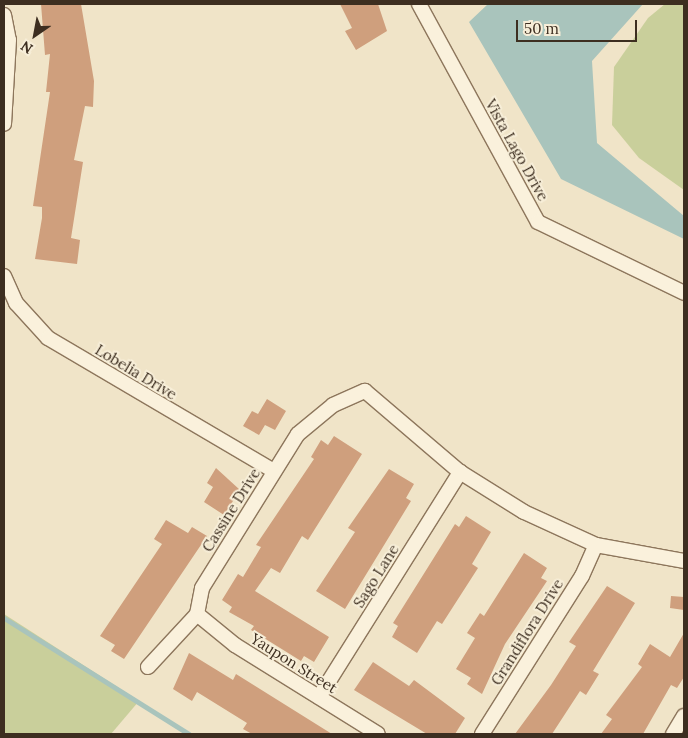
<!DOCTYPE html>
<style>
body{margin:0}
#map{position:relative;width:688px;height:738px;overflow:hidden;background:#f0e4c8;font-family:Lora,serif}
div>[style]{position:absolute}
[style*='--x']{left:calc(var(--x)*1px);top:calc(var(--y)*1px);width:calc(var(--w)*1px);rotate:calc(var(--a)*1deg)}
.green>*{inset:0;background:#c9cf9b}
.water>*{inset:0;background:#a9c4bc}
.stream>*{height:5px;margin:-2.5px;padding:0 2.5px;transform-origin:2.5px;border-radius:2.5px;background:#a9c4bc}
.building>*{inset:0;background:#cf9f7d}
.roads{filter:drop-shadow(1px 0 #8d765c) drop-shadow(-1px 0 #8d765c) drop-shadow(0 1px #8d765c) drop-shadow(0 -1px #8d765c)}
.street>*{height:14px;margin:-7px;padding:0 7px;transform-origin:7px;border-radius:7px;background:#faf1dc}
span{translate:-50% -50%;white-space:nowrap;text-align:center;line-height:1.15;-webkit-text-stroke:4px #f7eed8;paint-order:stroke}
.street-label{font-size:15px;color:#3d2e20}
.frame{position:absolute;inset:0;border:5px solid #3d2e20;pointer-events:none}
.north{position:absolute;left:10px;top:10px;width:50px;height:50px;-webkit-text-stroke:4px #f7eed8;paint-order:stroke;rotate:213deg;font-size:14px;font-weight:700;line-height:20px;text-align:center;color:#3d2e20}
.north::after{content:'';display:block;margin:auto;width:18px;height:22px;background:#3d2e20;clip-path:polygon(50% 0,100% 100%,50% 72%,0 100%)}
.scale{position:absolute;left:516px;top:20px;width:121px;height:22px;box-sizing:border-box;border:2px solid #3d2e20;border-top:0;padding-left:6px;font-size:15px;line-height:18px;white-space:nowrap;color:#3d2e20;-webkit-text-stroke:4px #f7eed8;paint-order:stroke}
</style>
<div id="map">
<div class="green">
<div style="clip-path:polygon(665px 4px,684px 4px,684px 190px,639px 158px,612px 125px,614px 67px,648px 18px)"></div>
<div style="clip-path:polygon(4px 614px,139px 701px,111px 734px,4px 734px)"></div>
</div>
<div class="water">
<div style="clip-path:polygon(488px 4px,643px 4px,592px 61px,597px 143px,684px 216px,684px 239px,561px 179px,469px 22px)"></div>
</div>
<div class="stream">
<div style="--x:4;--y:618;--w:218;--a:32.1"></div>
</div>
<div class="building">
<div style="clip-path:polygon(41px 4px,81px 4px,94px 81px,93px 107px,85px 106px,74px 160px,83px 162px,71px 238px,80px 240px,77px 264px,35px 259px,42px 218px,42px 207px,33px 206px,50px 92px,46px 92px,50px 54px,45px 55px)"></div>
<div style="clip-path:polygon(340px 4px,378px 4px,387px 31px,356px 50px,345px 31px,352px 28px)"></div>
<div style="clip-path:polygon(267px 399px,286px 411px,275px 430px,265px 425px,259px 435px,243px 426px,252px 411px,258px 414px)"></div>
<div style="clip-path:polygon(334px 436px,362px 454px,308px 540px,302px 536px,280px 573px,271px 568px,255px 591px,329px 637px,314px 662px,304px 656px,301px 661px,251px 630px,254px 626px,229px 612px,232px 607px,222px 600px,238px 574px,243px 577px,261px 547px,256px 545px,314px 459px,311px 457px,321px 440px,328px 445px)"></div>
<div style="clip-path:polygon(216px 468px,240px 490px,224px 515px,204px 502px,213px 487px,207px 483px)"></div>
<div style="clip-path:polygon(389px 469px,414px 484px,406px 498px,411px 501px,345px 609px,316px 591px,355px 532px,348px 528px)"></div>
<div style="clip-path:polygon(466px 516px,491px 532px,472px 564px,478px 568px,442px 624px,437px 621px,417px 653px,392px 637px,398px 626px,393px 623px,455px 524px,459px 527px)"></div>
<div style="clip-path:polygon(166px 520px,188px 533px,192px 527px,207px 536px,124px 659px,111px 651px,115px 645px,100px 636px,162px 544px,154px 539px)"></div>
<div style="clip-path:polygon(524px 553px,547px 568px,541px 578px,547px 581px,505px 644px,482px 694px,467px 684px,471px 678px,456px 669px,475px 638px,467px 633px,480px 613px,484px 616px)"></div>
<div style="clip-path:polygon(607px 586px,635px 603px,593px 671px,599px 674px,586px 695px,580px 691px,552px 734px,515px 734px,551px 685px,576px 646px,569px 642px)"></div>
<div style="clip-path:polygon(671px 596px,684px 597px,684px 610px,670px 608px)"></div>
<div style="clip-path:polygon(684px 633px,684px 677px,677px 688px,671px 685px,643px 734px,601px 734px,612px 719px,606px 715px,642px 667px,638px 664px,650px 644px,670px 657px)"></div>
<div style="clip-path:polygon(189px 653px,233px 680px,236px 674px,332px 734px,252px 734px,243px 729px,247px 723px,197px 692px,192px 701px,173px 689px)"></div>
<div style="clip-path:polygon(373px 662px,409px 686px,414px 680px,465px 718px,455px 734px,427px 734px,354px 690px)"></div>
</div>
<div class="roads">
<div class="street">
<div style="--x:419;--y:4;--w:248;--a:61.4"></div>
<div style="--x:538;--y:222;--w:162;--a:25.9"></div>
<div style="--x:4;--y:15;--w:25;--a:79"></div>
<div style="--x:9;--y:40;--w:84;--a:93.4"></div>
<div style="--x:4;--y:276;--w:30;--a:66"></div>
<div style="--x:16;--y:303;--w:47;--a:47.6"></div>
<div style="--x:48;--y:338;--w:262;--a:30.5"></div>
<div style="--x:197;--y:614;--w:49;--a:39.2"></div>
<div style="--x:235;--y:645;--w:168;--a:31.9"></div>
<div style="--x:148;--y:667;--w:72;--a:-47.2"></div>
<div style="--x:197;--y:614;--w:26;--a:-79"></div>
<div style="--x:202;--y:588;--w:181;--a:-58.1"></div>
<div style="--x:298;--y:434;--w:45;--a:-39.6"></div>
<div style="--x:333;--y:405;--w:35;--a:-24"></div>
<div style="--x:365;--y:391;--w:125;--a:40.5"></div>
<div style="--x:460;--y:472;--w:75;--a:32"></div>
<div style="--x:524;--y:512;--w:79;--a:24.6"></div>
<div style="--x:596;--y:545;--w:89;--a:10.3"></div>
<div style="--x:319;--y:697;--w:266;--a:-57.9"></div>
<div style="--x:482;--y:734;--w:187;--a:-57.7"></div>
<div style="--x:582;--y:576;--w:34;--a:-66"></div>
<div style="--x:673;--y:734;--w:21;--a:-59"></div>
</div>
</div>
<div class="street-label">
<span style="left:517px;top:150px;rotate:61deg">Vista Lago Drive</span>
<span style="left:136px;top:372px;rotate:31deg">Lobelia Drive</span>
<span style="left:231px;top:510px;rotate:-58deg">Cassine Drive</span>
<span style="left:376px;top:576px;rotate:-58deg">Sago Lane</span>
<span style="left:527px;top:632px;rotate:-58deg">Grandiflora Drive</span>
<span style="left:294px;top:663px;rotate:32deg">Yaupon Street</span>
</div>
<div class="frame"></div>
<div class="north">N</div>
<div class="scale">50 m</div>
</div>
